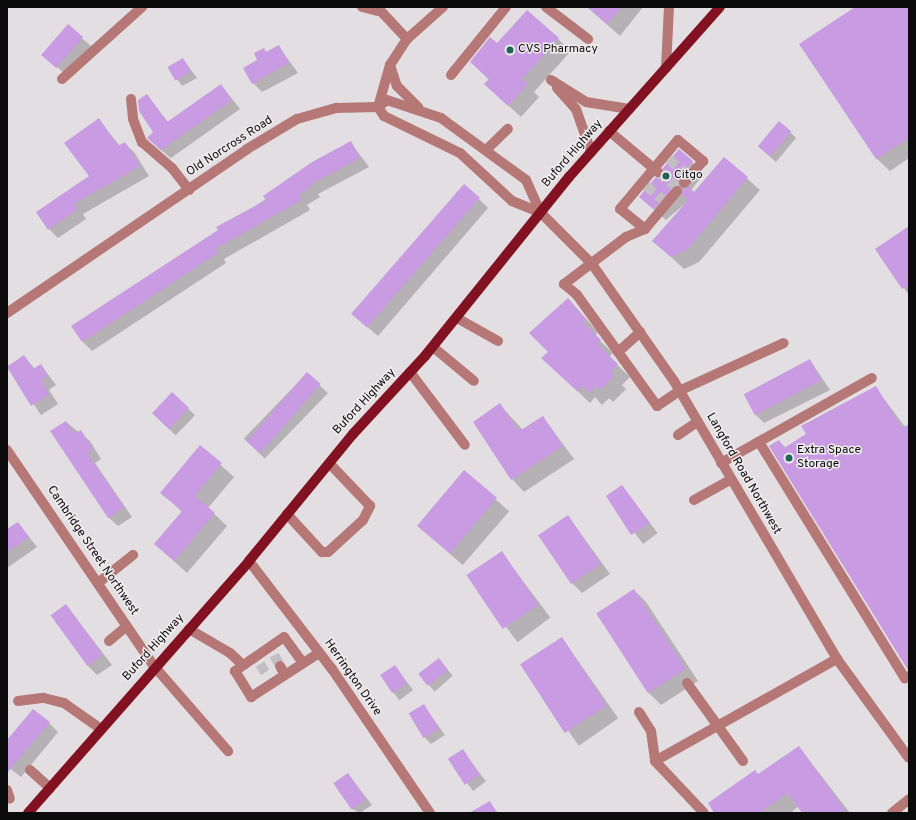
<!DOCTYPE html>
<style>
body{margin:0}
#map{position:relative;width:916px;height:820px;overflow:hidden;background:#e3dee1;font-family:Overpass,sans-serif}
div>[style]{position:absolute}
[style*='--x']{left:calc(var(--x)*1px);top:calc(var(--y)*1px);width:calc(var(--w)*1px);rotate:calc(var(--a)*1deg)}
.shadow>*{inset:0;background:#0003;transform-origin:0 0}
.building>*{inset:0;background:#c99be3;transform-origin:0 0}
.minor-tunnel>*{height:10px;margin-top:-5px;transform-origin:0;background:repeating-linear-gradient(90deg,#c3bec1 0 10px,transparent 0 15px)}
.minor>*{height:10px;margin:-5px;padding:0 5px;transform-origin:5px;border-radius:5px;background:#b57876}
.major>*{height:10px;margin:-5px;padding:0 5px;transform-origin:5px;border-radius:5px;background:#821121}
.dots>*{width:11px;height:11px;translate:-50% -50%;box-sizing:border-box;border:2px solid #f0ecee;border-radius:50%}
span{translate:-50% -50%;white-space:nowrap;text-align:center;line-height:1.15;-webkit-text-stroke:3px #f0ecee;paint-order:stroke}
.poi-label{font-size:12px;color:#0c0b0c}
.left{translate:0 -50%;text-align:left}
.street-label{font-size:12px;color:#0c0b0c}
.frame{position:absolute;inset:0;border:8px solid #0c0b0c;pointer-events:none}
</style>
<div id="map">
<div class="shadow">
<div style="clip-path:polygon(587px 7px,643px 7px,620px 36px)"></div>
<div style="clip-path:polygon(857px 7px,909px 7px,909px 158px,890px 171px,877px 159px,801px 44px)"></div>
<div style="left:68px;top:26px;width:32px;height:38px;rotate:41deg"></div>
<div style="clip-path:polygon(558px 39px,571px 51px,534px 92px,539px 97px,521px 117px,485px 84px,489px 80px,471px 62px)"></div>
<div style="clip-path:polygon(279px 47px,298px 73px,262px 92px,253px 83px,259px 61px,263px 49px,267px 53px)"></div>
<div style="clip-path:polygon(183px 59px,197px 78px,182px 86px,169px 67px)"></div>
<div style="clip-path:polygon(221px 85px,240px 109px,171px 158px,157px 147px,147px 95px,168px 122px)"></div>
<div style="clip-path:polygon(99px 120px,120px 146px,124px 143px,134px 152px,149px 176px,83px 214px,86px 219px,58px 238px,49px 229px,90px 177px)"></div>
<div style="clip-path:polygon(790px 132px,796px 138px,776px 162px,759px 147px)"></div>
<div style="clip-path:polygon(351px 143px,369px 167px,318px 194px,320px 197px,307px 205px,310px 210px,224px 259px,226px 263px,92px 351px,83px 342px,73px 326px)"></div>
<div style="clip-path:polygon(724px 158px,760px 190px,699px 262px,684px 269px,654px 241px,687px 202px,666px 220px,640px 197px,664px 177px,692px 162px,704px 174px,691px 190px,695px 193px)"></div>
<div style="clip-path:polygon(479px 199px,488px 208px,378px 336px,352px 314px)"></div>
<div style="clip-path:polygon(909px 227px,909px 295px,876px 249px)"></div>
<div style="clip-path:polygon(568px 299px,598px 332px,595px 336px,613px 353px,609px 357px,630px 377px,622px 385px,626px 389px,613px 402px,609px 398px,602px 405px,595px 397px,590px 403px,555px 370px,549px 352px)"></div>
<div style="clip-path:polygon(24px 356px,35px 369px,41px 365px,56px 385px,49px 390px,58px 404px,41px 415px,8px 366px)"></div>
<div style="clip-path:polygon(810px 360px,830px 390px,764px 423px,755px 414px)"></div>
<div style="left:307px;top:373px;width:29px;height:91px;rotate:44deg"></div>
<div style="clip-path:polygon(876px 388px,905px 427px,909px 425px,909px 668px,779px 441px,786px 448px)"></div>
<div style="left:172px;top:393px;width:32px;height:28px;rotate:44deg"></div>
<div style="clip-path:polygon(500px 405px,523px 430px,543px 417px,574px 459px,524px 492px,512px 479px)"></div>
<div style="clip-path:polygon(66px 422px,90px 441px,101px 459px,95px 463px,132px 517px,118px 526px,108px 517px)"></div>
<div style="clip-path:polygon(200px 447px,234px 477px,208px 508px,227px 526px,187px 573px,155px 544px,182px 512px,162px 493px)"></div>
<div style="left:464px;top:472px;width:60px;height:71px;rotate:41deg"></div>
<div style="left:622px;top:486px;width:59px;height:18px;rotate:53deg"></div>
<div style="clip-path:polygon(568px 516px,610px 574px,582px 593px,572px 583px)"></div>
<div style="clip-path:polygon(18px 523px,37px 547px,7px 568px,7px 531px)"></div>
<div style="left:501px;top:552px;width:82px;height:41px;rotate:53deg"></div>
<div style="clip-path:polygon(634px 590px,646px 602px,698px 681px,661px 705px,648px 692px)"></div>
<div style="clip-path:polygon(66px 605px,112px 665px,97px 675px,88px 666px)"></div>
<div style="left:562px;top:638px;width:98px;height:48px;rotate:55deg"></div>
<div style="left:439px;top:660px;width:21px;height:24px;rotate:49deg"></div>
<div style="left:395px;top:666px;width:30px;height:17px;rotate:53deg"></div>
<div style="clip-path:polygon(424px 706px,445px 735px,431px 744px,425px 738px)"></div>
<div style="clip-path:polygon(49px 723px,58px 732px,21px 777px,7px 766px,7px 742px)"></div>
<div style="clip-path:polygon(799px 747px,850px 813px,804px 813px,799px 806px,790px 813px,716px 813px)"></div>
<div style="left:463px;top:751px;width:38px;height:16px;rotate:53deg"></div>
<div style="clip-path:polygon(348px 774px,372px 805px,360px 813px,352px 809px,335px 783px)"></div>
<div style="clip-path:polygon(490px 803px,498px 813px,477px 813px)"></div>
</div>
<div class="building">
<div style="clip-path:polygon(587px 7px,622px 7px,607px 24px)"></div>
<div style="clip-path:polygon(855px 7px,909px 7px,909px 138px,876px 159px,799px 44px)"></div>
<div style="clip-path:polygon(527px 10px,559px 38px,522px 79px,528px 84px,508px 106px,484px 84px,489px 79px,470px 62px,490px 37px,497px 43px)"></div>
<div style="left:68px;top:24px;width:20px;height:41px;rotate:41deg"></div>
<div style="clip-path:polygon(279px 45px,289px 63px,252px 84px,243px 68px,257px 60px,254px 53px,264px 48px,266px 52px)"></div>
<div style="left:183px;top:58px;width:16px;height:18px;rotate:60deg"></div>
<div style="clip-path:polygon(221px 84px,232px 100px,161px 150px,147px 138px,153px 132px,139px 111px,138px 100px,147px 94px,167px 122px)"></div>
<div style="clip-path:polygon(99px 118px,118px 146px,125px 142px,140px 166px,74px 204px,78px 209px,48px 230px,36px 212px,89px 176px,64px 143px)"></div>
<div style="left:779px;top:121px;width:16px;height:33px;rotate:40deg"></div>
<div style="clip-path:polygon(351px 141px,360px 158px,310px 185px,311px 187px,299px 195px,302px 200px,215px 249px,218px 253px,82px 342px,71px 326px,218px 230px,216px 227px,266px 200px,263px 196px,312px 162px)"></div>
<div style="clip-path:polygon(679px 149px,693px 161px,678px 178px,678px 185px,653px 209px,639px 197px,655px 178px,663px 176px,663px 168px)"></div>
<div style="clip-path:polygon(724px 157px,748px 177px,687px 250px,671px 257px,652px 241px,688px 200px,682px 195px,683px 189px,689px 187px,694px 192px)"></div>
<div style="left:464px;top:184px;width:21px;height:172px;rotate:41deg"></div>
<div style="clip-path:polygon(909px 226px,909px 285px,902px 289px,875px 249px)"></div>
<div style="clip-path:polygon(568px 298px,586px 319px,583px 323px,601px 340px,597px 344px,618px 364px,611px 372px,614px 376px,600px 390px,596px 386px,589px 393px,582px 386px,577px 391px,541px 358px,548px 352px,529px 333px)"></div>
<div style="clip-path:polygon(24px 355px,33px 369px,41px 364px,48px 376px,41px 380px,49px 395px,31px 406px,7px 367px)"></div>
<div style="left:810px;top:359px;width:24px;height:75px;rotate:62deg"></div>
<div style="left:307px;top:372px;width:18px;height:92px;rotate:41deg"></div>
<div style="clip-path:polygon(876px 386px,902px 428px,909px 424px,908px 670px,769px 446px,779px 440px,784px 448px,806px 434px,801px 426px)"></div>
<div style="left:172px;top:392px;width:23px;height:29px;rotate:43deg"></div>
<div style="clip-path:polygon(500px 403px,517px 429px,521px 430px,543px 416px,563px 446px,511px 480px,473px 422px)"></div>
<div style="clip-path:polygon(66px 421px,74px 434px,81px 430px,93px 449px,87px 453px,124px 507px,108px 518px,50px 431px)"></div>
<div style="clip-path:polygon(200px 445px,222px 463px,195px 496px,215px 513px,174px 561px,154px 544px,182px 511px,160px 493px)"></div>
<div style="left:464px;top:470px;width:43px;height:73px;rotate:40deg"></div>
<div style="clip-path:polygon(622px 485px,650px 523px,631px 535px,606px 496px)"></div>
<div style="left:568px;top:515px;width:59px;height:36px;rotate:56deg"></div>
<div style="clip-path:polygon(18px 522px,29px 537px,7px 552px,7px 529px)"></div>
<div style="left:502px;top:551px;width:65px;height:43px;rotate:56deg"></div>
<div style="left:634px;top:589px;width:95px;height:45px;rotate:57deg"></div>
<div style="left:66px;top:604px;width:63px;height:19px;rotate:54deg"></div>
<div style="left:562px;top:637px;width:82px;height:50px;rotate:57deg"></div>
<div style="left:439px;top:658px;width:15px;height:26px;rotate:53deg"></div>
<div style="left:395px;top:665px;width:22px;height:18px;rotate:56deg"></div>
<div style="left:424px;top:704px;width:29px;height:18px;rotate:59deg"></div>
<div style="clip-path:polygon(33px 709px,50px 722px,7px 773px,7px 740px)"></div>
<div style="clip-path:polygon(799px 746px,847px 813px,802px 813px,788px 793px,760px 813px,714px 813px,708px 803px,755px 770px,758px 774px)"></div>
<div style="left:463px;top:749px;width:31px;height:18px;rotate:57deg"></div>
<div style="left:348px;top:773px;width:32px;height:18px;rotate:55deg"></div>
<div style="clip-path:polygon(490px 801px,497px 813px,469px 813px)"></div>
</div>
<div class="minor-tunnel">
<div style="--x:669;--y:159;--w:20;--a:41"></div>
<div style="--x:658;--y:172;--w:27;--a:39"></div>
<div style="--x:646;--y:186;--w:21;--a:39"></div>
<div style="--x:274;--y:655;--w:13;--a:61"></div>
<div style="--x:260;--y:664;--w:13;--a:58"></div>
</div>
<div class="minor">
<div style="--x:362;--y:7;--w:16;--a:14"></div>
<div style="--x:377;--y:7;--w:44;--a:46.8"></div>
<div style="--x:546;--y:7;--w:53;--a:37.3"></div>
<div style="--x:390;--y:65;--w:22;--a:72"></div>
<div style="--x:397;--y:86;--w:30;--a:45"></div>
<div style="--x:666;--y:68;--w:61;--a:-87.2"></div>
<div style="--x:451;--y:75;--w:87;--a:-51"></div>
<div style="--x:62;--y:79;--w:108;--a:-42"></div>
<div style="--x:551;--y:80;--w:41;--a:32.2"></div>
<div style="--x:586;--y:102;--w:44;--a:9.2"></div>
<div style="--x:557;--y:88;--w:28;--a:48"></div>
<div style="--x:576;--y:109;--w:46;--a:70.8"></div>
<div style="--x:131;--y:99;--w:20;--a:84"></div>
<div style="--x:133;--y:119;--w:25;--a:69"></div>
<div style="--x:142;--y:142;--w:40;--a:41"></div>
<div style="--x:172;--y:168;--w:28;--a:52"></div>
<div style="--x:378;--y:107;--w:11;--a:56"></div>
<div style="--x:384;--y:116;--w:85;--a:26"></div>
<div style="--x:460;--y:153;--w:71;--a:42.7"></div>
<div style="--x:512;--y:201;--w:31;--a:22"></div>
<div style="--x:541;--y:213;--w:72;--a:45"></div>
<div style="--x:592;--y:264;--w:143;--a:55"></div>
<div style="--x:674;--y:381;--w:322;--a:59.6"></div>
<div style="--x:837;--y:659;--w:122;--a:54"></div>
<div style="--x:378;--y:107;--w:11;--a:-38"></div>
<div style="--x:387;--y:100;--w:57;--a:18.4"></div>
<div style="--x:441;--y:118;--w:105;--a:36.1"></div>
<div style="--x:526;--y:180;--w:36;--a:66"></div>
<div style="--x:378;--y:107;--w:44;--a:-74.1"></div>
<div style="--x:390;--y:65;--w:31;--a:-57"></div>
<div style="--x:407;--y:39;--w:48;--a:-41.6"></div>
<div style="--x:609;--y:131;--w:64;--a:39.9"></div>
<div style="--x:487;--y:149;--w:29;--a:-44"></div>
<div style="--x:677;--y:191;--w:50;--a:130.1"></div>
<div style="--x:645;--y:229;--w:21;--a:157"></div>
<div style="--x:626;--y:237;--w:78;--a:142.8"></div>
<div style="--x:564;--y:284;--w:17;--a:40"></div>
<div style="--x:577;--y:295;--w:137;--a:54.2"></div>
<div style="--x:657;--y:406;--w:27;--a:-34"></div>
<div style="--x:679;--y:391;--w:115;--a:-24.6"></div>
<div style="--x:645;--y:229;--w:32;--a:-141"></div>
<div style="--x:620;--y:209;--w:90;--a:-50"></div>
<div style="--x:678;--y:140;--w:33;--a:40"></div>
<div style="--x:703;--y:161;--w:29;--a:131"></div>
<div style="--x:7;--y:313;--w:291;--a:-34.3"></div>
<div style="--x:247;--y:149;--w:58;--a:-31"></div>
<div style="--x:297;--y:119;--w:41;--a:-15.8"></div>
<div style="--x:336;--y:108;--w:42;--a:-1.4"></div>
<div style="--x:457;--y:318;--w:47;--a:29.3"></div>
<div style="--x:433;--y:347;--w:53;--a:39.7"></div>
<div style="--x:618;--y:352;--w:30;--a:-42"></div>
<div style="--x:410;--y:372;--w:91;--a:53"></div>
<div style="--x:678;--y:435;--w:23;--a:-34"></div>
<div style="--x:759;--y:442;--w:278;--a:58.3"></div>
<div style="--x:905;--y:678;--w:4;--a:-27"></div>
<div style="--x:7;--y:450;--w:261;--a:55.8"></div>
<div style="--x:154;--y:666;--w:113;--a:49"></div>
<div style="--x:721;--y:463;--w:173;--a:-29.4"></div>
<div style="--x:694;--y:500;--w:41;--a:-29.1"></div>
<div style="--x:287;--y:514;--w:52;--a:47.4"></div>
<div style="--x:322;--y:552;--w:6;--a:0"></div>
<div style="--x:328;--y:552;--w:47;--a:-42.4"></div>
<div style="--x:363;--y:520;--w:16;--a:-63"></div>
<div style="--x:370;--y:506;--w:59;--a:-133.6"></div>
<div style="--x:249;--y:561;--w:136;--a:52.5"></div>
<div style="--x:332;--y:669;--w:174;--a:55.8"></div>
<div style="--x:98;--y:583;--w:45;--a:-38.7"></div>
<div style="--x:189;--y:629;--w:48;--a:30.3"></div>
<div style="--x:230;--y:653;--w:18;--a:43"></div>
<div style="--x:109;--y:641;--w:23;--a:-40"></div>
<div style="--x:303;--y:663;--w:32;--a:-126"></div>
<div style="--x:284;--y:637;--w:60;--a:145.2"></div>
<div style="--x:235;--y:671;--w:31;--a:58"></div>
<div style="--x:251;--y:697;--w:81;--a:-32.9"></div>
<div style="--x:280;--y:666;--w:10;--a:61"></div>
<div style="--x:687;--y:683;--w:96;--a:54.3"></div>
<div style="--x:18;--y:701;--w:26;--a:-7"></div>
<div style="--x:44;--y:698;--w:21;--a:14"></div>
<div style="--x:64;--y:703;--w:45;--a:35.1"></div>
<div style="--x:639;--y:712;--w:22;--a:58"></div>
<div style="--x:651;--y:731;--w:30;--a:82"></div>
<div style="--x:655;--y:761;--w:71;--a:46.7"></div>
<div style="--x:655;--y:761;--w:209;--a:-29.3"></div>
<div style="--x:30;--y:770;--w:27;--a:42"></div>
<div style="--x:7;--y:790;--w:9;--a:72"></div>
<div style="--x:892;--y:813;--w:22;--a:-39"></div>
</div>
<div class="major">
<div style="--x:28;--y:813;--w:335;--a:-48.7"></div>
<div style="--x:249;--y:561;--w:164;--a:-50.7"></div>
<div style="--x:353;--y:434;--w:106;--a:-47.3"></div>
<div style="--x:425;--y:356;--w:230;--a:-51.2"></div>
<div style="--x:569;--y:177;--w:227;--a:-48.4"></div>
</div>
<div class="dots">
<div style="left:510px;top:50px;background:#1f6558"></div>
<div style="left:666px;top:176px;background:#1f6558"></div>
<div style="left:789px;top:458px;background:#1f6558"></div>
</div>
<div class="poi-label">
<span class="left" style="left:518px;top:50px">CVS Pharmacy</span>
<span class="left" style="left:674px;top:176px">Citgo</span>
<span class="left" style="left:797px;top:458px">Extra Space<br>Storage</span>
</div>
<div class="street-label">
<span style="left:230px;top:147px;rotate:-33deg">Old Norcross Road</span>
<span style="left:573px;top:154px;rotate:-49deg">Buford Highway</span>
<span style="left:365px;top:402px;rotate:-47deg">Buford Highway</span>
<span style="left:743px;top:474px;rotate:60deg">Langford Road Northwest</span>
<span style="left:92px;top:551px;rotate:56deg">Cambridge Street Northwest</span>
<span style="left:154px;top:648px;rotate:-48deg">Buford Highway</span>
<span style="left:352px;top:678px;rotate:55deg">Herrington Drive</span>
</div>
<div class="frame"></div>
</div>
